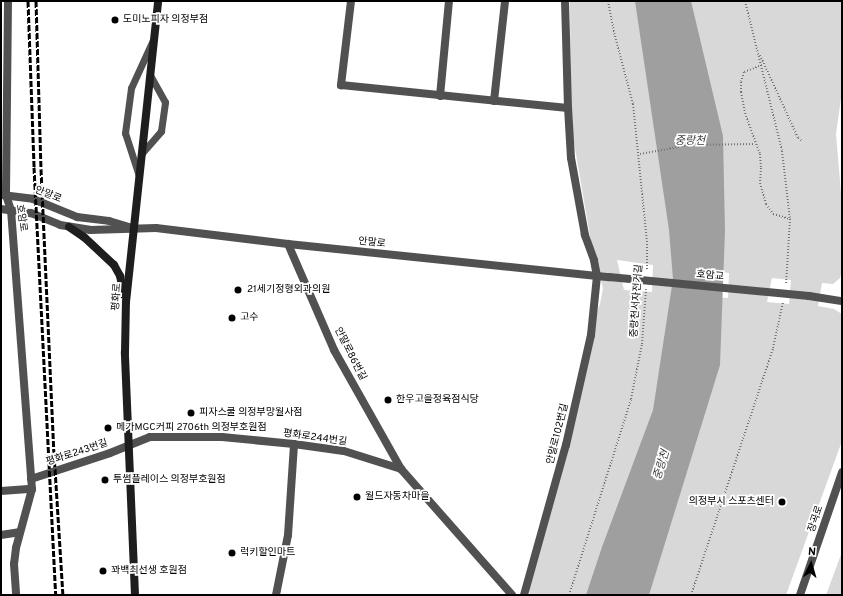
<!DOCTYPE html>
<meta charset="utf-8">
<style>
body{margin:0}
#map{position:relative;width:843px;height:596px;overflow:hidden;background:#fff;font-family:Overpass,"Noto Sans KR",sans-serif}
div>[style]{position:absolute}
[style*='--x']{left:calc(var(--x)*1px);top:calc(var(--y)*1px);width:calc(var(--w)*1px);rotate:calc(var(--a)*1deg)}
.green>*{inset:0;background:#d8d8d8}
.water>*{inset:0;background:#9f9f9f}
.path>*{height:2px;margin-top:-1px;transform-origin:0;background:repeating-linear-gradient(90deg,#737373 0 1px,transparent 0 3px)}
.service>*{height:7px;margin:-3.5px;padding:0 3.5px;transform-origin:3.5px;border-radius:3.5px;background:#515151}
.minor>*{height:8px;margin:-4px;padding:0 4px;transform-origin:4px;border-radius:4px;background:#515151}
.tertiary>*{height:8px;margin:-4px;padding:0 4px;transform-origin:4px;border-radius:4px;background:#515151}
.secondary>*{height:8px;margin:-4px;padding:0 4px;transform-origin:4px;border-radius:4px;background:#1e1e1e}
.rail>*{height:3px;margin-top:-1.5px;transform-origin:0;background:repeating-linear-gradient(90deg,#000 0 6px,transparent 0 8px)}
.minor-bridge>*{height:8px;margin:-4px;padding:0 4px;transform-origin:4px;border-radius:4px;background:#515151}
.dots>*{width:11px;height:11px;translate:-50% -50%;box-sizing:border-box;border:2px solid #fff;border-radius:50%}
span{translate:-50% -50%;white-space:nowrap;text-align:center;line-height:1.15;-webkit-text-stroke:3.5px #fff;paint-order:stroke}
.poi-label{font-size:10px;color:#000}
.left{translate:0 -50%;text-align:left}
.right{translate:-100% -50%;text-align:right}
.street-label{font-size:10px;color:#000}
.water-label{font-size:11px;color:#404040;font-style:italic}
.frame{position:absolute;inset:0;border:2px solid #000;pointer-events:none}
.north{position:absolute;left:791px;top:544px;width:40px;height:40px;-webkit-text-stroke:3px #fff;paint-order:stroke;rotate:5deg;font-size:11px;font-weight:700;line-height:16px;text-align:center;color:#000}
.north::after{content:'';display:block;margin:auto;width:14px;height:18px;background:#000;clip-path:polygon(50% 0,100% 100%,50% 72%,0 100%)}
</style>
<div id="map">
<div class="green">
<div style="clip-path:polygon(evenodd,570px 1px,842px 1px,842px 91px,836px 134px,842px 205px,842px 271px,840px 278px,833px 284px,822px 283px,818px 306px,834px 309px,842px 314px,842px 441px,786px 595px,530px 595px,529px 589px,572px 407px,587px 335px,600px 304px,603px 288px,591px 242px,571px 125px,570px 1px,617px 260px,653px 265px,652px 292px,624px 290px,617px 260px,570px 1px,684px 268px,729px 273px,728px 298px,685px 295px,684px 268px,570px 1px,772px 278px,791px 280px,789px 304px,767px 302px,772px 278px)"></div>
<div style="clip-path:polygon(842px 552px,842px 595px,826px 595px)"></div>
</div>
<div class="water">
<div style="clip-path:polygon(635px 1px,691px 1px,723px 136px,725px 231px,720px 365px,649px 595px,586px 595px,602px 547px,653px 410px,673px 279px,669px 230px)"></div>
</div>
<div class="path">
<div style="--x:608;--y:1;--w:36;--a:79"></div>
<div style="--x:615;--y:36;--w:70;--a:75.2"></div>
<div style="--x:633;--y:104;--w:138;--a:84.2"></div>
<div style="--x:647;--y:241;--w:30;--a:90"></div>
<div style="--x:745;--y:1;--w:154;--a:76.1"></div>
<div style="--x:782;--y:151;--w:68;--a:83.3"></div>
<div style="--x:790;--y:219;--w:65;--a:93.5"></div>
<div style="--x:760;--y:55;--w:91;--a:65.4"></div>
<div style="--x:798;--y:138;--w:5;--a:37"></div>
<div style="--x:762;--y:65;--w:19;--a:159"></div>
<div style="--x:744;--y:72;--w:10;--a:107"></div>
<div style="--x:741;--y:82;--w:10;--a:90"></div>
<div style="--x:741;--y:92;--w:21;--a:79"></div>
<div style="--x:745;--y:113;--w:44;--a:69.9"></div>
<div style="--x:760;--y:154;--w:14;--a:86"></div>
<div style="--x:761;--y:168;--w:15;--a:94"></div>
<div style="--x:760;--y:183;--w:22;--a:74"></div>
<div style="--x:766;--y:204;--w:12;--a:55"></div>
<div style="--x:773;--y:214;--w:18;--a:16"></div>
<div style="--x:640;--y:154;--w:50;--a:-10.4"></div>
<div style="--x:689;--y:145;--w:66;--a:-0.9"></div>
<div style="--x:569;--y:595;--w:206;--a:-72.4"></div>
<div style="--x:631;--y:399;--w:56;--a:-78.7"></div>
<div style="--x:642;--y:344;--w:55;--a:-85.8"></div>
<div style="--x:691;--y:595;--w:260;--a:-71.6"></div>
<div style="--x:773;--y:348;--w:47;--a:-77.7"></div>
</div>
<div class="service">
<div style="--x:142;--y:153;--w:29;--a:-49"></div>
<div style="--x:161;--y:131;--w:29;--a:-82"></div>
<div style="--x:165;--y:102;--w:31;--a:-119"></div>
<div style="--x:139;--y:176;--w:45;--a:-108"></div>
<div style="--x:125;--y:133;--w:45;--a:-82.4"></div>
<div style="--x:131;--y:88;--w:53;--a:-65.4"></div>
</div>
<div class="minor">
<div style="--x:8;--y:1;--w:194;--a:90.6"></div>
<div style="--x:6;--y:195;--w:16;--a:72"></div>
<div style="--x:11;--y:210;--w:280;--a:85.7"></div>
<div style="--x:32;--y:489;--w:61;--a:105.2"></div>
<div style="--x:16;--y:548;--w:16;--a:97"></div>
<div style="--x:14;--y:564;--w:31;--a:86"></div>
<div style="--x:351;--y:1;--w:85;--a:96.8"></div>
<div style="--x:341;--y:85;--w:228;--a:5.8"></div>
<div style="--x:440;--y:96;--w:95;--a:-84.6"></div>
<div style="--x:494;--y:101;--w:101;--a:-83.7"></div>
<div style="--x:2;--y:195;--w:31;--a:7"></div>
<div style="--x:33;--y:199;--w:48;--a:22.2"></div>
<div style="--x:77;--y:217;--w:32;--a:7"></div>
<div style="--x:109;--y:221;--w:21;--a:17"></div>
<div style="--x:1;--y:209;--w:30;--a:8"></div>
<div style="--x:31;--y:213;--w:31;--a:22"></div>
<div style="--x:60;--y:225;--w:30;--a:9"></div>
<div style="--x:90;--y:230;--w:66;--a:-1.7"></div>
<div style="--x:156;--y:228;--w:133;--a:6.9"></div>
<div style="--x:288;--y:244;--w:323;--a:5.9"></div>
<div style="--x:288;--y:244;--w:116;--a:66.5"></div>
<div style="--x:334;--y:350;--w:137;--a:60.6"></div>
<div style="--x:809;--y:296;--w:33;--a:9"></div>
<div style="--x:31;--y:479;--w:83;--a:-18.2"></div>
<div style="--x:110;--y:453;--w:43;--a:-21.8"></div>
<div style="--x:150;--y:437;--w:72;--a:0"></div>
<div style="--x:222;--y:437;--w:72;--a:5.6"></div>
<div style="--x:294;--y:444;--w:50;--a:8"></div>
<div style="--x:344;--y:451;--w:60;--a:17.5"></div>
<div style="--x:401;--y:469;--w:168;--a:48.6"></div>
<div style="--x:1;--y:491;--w:31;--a:-4"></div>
<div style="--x:1;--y:535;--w:18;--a:-9"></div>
<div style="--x:276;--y:595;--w:61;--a:-78.7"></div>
<div style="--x:288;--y:535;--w:91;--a:-86.2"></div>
<div style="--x:524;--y:595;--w:156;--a:-74.4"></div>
<div style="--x:566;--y:445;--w:113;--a:-77.2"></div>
<div style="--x:591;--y:335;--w:59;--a:-84.2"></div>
<div style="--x:597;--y:276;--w:16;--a:-101"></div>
<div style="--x:594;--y:260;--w:27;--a:-110"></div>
<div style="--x:585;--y:235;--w:78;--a:-100.3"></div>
<div style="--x:571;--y:158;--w:50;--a:-93.4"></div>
<div style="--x:568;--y:108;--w:107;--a:-91.6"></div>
</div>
<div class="tertiary">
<div style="--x:800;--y:595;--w:130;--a:-71.1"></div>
</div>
<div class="secondary">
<div style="--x:69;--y:227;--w:18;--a:34"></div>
<div style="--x:84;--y:237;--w:41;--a:43"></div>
<div style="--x:114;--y:265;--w:13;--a:61"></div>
<div style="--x:120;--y:276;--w:19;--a:78"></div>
<div style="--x:135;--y:595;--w:243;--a:-92.4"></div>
<div style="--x:125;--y:352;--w:50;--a:-88.9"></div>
<div style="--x:126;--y:302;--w:303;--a:-83.9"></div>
</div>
<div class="rail">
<div style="--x:28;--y:1;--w:166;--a:87.9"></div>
<div style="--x:34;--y:167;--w:429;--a:87.1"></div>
<div style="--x:36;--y:1;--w:168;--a:88.3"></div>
<div style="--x:41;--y:169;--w:284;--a:87.4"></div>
<div style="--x:54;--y:453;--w:142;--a:86.4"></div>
</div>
<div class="minor-bridge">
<div style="--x:609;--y:277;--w:201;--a:5.4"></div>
</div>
<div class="dots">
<div style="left:115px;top:20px;background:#000"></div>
<div style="left:238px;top:290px;background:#000"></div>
<div style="left:232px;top:318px;background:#000"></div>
<div style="left:388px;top:400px;background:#000"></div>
<div style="left:191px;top:413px;background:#000"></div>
<div style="left:108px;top:428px;background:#000"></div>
<div style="left:105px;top:480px;background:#000"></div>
<div style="left:357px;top:497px;background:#000"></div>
<div style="left:782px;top:502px;background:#000"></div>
<div style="left:232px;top:553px;background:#000"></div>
<div style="left:103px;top:571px;background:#000"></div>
</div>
<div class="poi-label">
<span class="left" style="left:123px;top:20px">도미노피자 의정부점</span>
<span class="left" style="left:247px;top:290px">21세기정형외과의원</span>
<span class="left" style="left:240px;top:318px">고수</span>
<span class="left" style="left:396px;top:400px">한우고을정육점식당</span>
<span class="left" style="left:199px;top:413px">피자스쿨 의정부망월사점</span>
<span class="left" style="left:116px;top:428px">메가MGC커피 2706th 의정부호원점</span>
<span class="left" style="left:113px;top:480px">투썸플레이스 의정부호원점</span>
<span class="left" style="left:365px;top:497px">월드자동차마을</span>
<span class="right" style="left:774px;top:502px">의정부시 스포츠센터</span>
<span class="left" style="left:240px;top:553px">럭키할인마트</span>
<span class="left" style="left:111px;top:571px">꽈백최선생 호원점</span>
</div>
<div class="street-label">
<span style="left:48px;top:195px;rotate:22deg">안말로</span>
<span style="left:21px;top:218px;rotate:82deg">호암로</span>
<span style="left:372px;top:243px;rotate:6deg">안말로</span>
<span style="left:710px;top:276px;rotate:5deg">호암교</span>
<span style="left:117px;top:297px;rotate:-86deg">평화로</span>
<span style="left:637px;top:301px;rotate:-86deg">중랑천서자전거길</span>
<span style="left:350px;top:354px;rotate:63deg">안말로86번길</span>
<span style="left:558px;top:434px;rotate:-76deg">안말로102번길</span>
<span style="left:315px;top:438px;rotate:8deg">평화로244번길</span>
<span style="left:77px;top:453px;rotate:-18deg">평화로243번길</span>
<span style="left:816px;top:519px;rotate:-71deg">장곡로</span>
</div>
<div class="water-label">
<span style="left:690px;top:141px">중랑천</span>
<span style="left:662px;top:465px;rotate:-73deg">중랑천</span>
</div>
<div class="frame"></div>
<div class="north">N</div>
</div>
